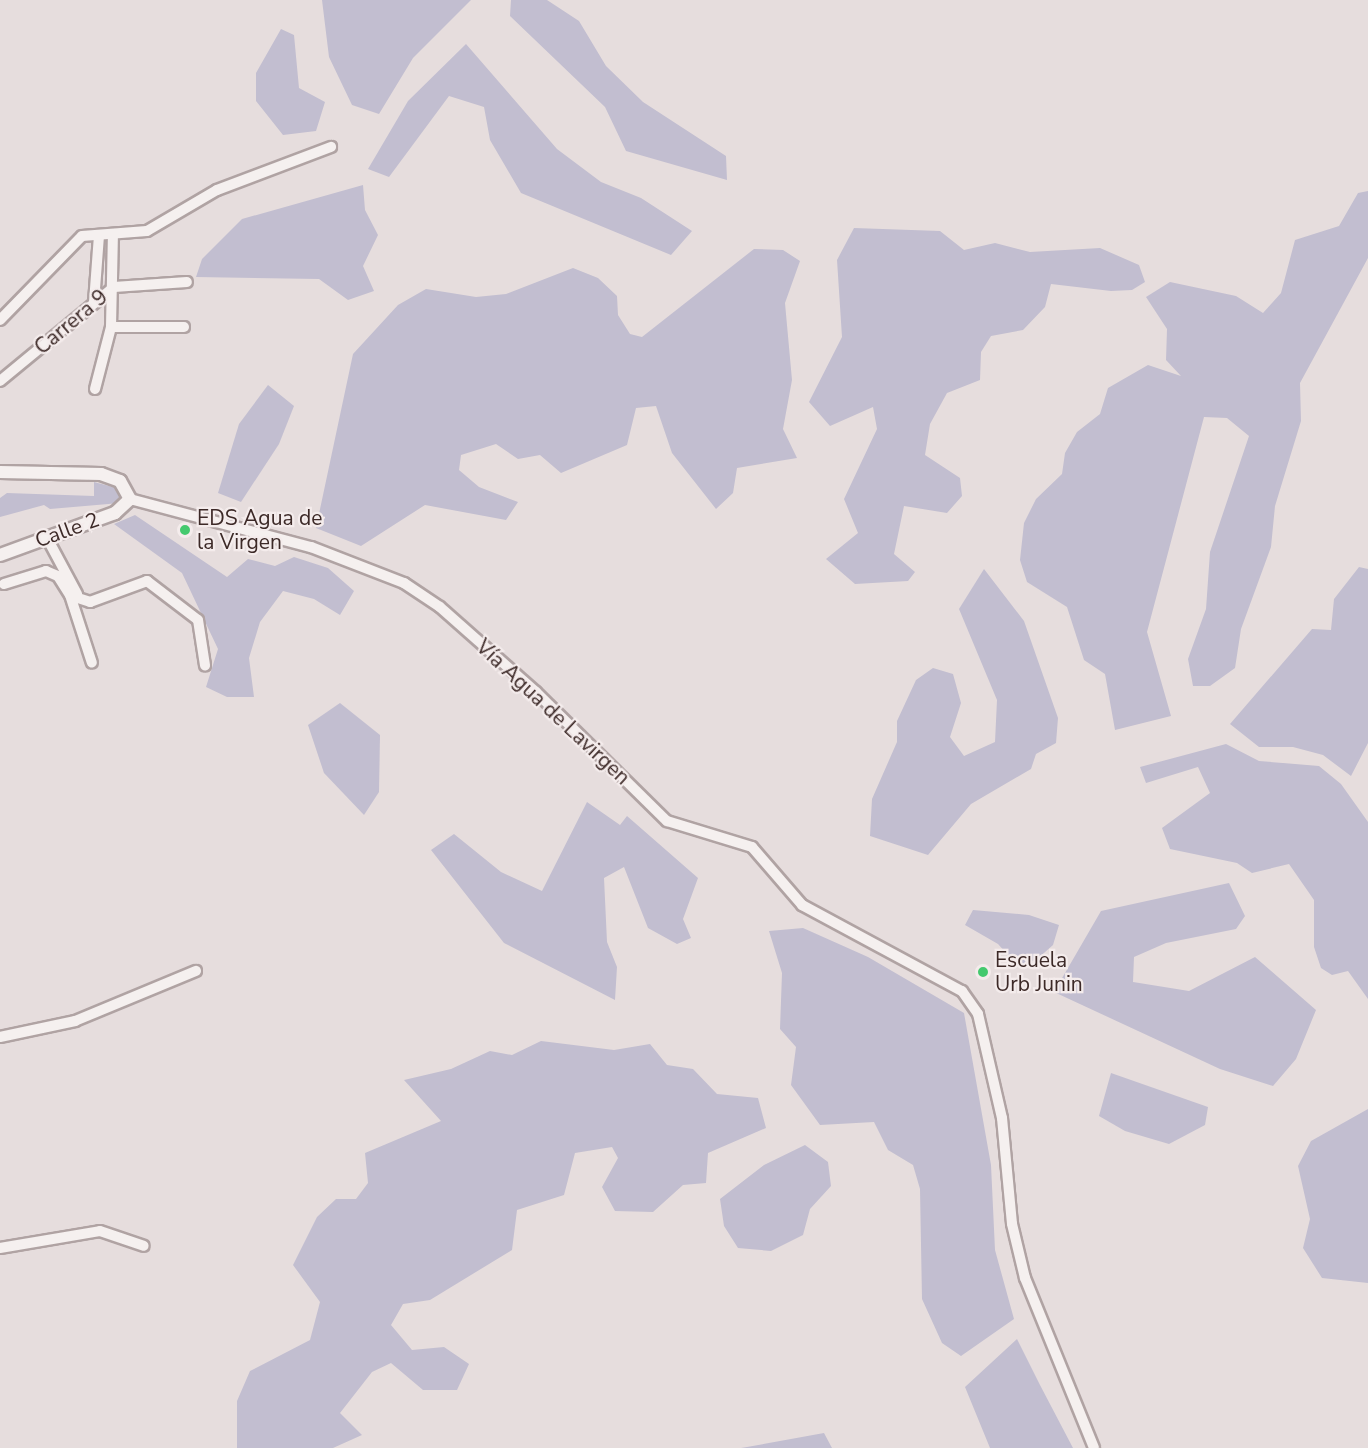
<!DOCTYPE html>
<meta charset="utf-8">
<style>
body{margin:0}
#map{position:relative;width:1368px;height:1448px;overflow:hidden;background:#e6dddd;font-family:"Nunito Sans",sans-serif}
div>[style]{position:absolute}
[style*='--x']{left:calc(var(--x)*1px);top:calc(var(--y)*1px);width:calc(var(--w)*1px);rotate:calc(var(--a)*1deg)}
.green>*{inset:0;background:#c2bed0}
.roads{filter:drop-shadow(2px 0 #b0a3a3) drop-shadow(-2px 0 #b0a3a3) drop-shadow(0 2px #b0a3a3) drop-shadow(0 -2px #b0a3a3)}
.minor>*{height:10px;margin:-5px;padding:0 5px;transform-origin:5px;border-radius:5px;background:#f5f0ef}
.tertiary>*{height:12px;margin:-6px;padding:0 6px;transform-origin:6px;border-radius:6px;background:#f5f0ef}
.dots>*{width:16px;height:16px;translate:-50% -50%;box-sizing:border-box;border:3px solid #f4ecec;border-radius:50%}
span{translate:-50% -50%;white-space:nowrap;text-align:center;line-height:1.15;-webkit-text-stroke:4.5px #f4ecec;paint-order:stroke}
.street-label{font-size:21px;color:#3c2927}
.poi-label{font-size:21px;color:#3c2927}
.left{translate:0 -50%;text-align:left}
</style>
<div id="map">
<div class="green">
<div style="clip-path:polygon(322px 0,471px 0,413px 58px,379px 114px,352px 105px,329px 57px)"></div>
<div style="clip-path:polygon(511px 0,547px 0,579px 21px,606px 66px,643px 102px,726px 156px,727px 180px,626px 151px,605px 107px,510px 16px)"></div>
<div style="clip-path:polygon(281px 29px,294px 35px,299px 88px,325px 102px,316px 131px,283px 135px,256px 101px,256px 73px)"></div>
<div style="clip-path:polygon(466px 44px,557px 149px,601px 182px,641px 198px,692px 231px,671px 255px,521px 193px,490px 140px,484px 107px,449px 96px,389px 177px,368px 169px,408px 101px)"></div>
<div style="clip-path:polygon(363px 185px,365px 210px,378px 235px,363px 266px,374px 291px,348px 300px,319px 279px,196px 277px,202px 259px,242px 219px)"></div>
<div style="clip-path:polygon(1368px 191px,1368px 258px,1300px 383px,1301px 421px,1275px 506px,1271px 547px,1241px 629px,1235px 668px,1210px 686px,1193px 686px,1188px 659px,1206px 609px,1210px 552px,1249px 436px,1227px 418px,1204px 417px,1147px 632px,1171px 716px,1115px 730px,1105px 674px,1084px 660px,1067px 607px,1027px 582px,1020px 560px,1024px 523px,1036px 499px,1062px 474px,1065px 453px,1077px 432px,1100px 414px,1108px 388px,1148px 365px,1181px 376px,1166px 360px,1167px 329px,1146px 297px,1170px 282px,1236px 296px,1263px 313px,1281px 293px,1295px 240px,1339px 226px,1358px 193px)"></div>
<div style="clip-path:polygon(854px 228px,940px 231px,964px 250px,995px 243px,1030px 252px,1100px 248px,1139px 265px,1145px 282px,1132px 290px,1111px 291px,1051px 284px,1045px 307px,1023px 330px,991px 336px,981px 352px,980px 380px,947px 393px,930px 424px,925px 455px,960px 478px,962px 496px,947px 513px,904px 506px,894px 554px,915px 572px,908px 581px,855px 584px,826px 559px,858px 533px,844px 499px,877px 429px,873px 407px,830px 426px,809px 402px,842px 337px,837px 260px)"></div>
<div style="clip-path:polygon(754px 249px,783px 250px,800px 261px,785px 303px,792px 380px,783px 429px,797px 458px,737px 468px,733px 493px,716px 509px,672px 453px,656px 406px,636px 408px,627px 445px,561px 473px,540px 455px,518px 459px,496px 444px,461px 455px,459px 470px,479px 487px,518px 502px,506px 520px,425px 505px,361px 546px,316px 528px,353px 354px,398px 305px,426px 289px,476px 297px,506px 294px,573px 268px,598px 278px,617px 296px,618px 315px,630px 334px,642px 337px)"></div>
<div style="clip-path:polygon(268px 385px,294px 406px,279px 444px,241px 502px,218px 493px,239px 424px)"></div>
<div style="clip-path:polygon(94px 482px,113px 487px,122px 495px,120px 503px,50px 509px,44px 505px,0 517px,0 498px,7px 493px,94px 496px)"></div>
<div style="clip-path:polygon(135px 515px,227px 577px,248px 559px,275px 566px,294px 557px,328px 568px,354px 591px,340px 615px,314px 599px,283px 591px,260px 622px,249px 658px,254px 697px,227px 697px,206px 687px,218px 649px,182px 573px,114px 524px)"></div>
<div style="clip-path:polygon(1359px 567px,1368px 569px,1368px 743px,1351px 776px,1323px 755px,1293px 747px,1259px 747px,1230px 724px,1312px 629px,1331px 630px,1334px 599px)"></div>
<div style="clip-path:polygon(984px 569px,1024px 621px,1058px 718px,1056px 743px,1036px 754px,1031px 769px,971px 804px,928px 855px,870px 836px,872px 799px,897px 742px,897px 721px,916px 680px,933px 668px,953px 674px,961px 703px,950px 737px,964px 756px,995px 742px,997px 700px,959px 609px)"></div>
<div style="clip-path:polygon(340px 703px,380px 735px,379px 792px,364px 815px,324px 773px,308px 725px)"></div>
<div style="clip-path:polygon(1226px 744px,1259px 761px,1319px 766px,1341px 784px,1368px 822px,1368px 999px,1348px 971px,1332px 975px,1321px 968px,1314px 947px,1314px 900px,1289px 864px,1252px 873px,1237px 863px,1170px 849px,1162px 828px,1210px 793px,1198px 767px,1146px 783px,1140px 767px)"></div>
<div style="clip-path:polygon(587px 802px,620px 825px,627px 816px,698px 878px,683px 919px,691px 938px,677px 944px,648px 928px,624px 867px,604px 878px,607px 942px,617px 967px,615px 1000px,504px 943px,431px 850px,454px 834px,501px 872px,542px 891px)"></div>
<div style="clip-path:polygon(1229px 883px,1245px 916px,1236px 929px,1166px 943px,1134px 957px,1133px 982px,1189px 991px,1255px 957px,1316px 1010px,1296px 1059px,1273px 1086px,1220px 1069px,1054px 992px,1101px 911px)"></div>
<div style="clip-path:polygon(973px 910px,1029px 915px,1059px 925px,1053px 945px,1036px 960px,1017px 965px,998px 944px,965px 925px)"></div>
<div style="clip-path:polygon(803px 928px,868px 957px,964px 1013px,991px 1165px,995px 1250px,1014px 1319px,961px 1356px,942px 1343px,922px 1299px,920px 1189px,913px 1165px,888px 1150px,874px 1122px,820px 1125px,791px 1085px,796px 1047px,780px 1029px,782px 973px,769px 931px)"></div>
<div style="clip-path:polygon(541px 1041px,614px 1050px,650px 1044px,667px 1065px,693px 1069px,717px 1094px,758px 1098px,766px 1128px,708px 1153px,706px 1183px,683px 1185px,653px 1212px,615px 1211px,602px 1187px,618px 1158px,612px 1147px,575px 1153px,564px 1195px,517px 1210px,512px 1250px,430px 1300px,403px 1304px,391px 1325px,412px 1350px,444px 1347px,469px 1364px,457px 1390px,423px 1390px,391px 1363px,372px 1372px,340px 1413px,362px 1435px,333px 1448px,237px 1448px,237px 1401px,250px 1371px,310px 1340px,320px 1302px,293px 1265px,317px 1217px,336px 1199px,356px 1199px,368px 1183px,365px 1153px,441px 1121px,404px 1080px,451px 1069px,490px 1051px,512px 1055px)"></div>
<div style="clip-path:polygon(1111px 1073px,1208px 1107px,1205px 1125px,1169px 1144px,1125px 1131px,1099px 1116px)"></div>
<div style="clip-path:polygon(1368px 1109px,1368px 1283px,1322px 1278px,1303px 1248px,1310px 1219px,1298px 1166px,1311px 1141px)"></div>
<div style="clip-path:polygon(805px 1145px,828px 1162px,831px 1186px,810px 1209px,803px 1235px,771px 1251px,738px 1248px,724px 1226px,720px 1199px,764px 1165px)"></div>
<div style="clip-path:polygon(1017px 1339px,1040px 1385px,1073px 1448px,990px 1448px,965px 1387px)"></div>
<div style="clip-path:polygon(824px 1433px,832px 1448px,741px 1448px,747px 1447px)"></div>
</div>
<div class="roads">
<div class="minor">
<div style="--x:94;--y:302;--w:66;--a:-85.7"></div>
<div style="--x:0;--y:320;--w:117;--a:-45.7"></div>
<div style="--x:82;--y:236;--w:65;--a:-4.4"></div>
<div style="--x:147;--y:231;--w:81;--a:-30.4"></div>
<div style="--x:217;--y:190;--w:122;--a:-20.7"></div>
<div style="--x:111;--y:327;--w:73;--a:0"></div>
<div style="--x:0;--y:381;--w:148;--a:-39.5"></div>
<div style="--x:114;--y:287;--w:73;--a:-3.9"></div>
<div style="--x:95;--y:389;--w:64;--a:-75.5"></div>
<div style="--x:111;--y:327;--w:92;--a:-88.8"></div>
<div style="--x:130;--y:499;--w:187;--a:14.9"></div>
<div style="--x:311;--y:547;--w:100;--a:21.2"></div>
<div style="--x:404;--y:583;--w:43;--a:33.7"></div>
<div style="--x:440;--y:607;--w:128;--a:41.5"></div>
<div style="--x:536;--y:692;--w:184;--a:44.6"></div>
<div style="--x:667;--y:821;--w:89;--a:17"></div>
<div style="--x:752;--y:847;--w:77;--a:49.2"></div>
<div style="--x:802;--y:905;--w:182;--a:28.3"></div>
<div style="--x:962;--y:991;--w:28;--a:55"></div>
<div style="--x:978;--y:1014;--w:107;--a:77"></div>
<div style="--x:1002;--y:1118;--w:106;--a:84.6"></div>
<div style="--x:1012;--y:1224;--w:56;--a:76.5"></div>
<div style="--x:1025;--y:1278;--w:183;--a:67.9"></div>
<div style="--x:46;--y:536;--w:66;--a:61.9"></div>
<div style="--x:4;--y:584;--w:44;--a:-17.2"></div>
<div style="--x:46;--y:571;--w:13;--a:23"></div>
<div style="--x:58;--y:576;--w:22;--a:58"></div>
<div style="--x:70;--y:595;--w:71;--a:72.1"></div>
<div style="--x:78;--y:598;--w:13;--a:18"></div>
<div style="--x:90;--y:602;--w:61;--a:-20.2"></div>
<div style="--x:147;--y:581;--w:64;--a:37.4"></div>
<div style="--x:198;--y:620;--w:46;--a:81.2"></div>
<div style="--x:0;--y:1037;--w:77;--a:-12"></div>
<div style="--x:75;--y:1021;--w:131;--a:-22.5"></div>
<div style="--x:0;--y:1248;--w:101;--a:-9.6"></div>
<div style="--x:100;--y:1231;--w:46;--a:18.8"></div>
</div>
<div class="tertiary">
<div style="--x:0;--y:472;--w:101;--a:1.1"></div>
<div style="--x:101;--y:474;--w:20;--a:20"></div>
<div style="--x:120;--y:481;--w:21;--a:61"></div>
<div style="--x:130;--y:499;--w:21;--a:137"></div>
<div style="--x:115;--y:513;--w:122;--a:159.9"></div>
</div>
</div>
<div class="dots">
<div style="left:185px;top:530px;background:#44c96e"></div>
<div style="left:983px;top:972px;background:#44c96e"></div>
</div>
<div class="street-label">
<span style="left:71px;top:322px;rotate:-40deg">Carrera 9</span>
<span style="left:67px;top:530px;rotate:-20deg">Calle 2</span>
<span style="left:553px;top:712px;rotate:43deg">Vía Agua de Lavirgen</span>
</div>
<div class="poi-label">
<span class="left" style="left:197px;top:530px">EDS Agua de<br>la Virgen</span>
<span class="left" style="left:995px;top:972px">Escuela<br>Urb Junin</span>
</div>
</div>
